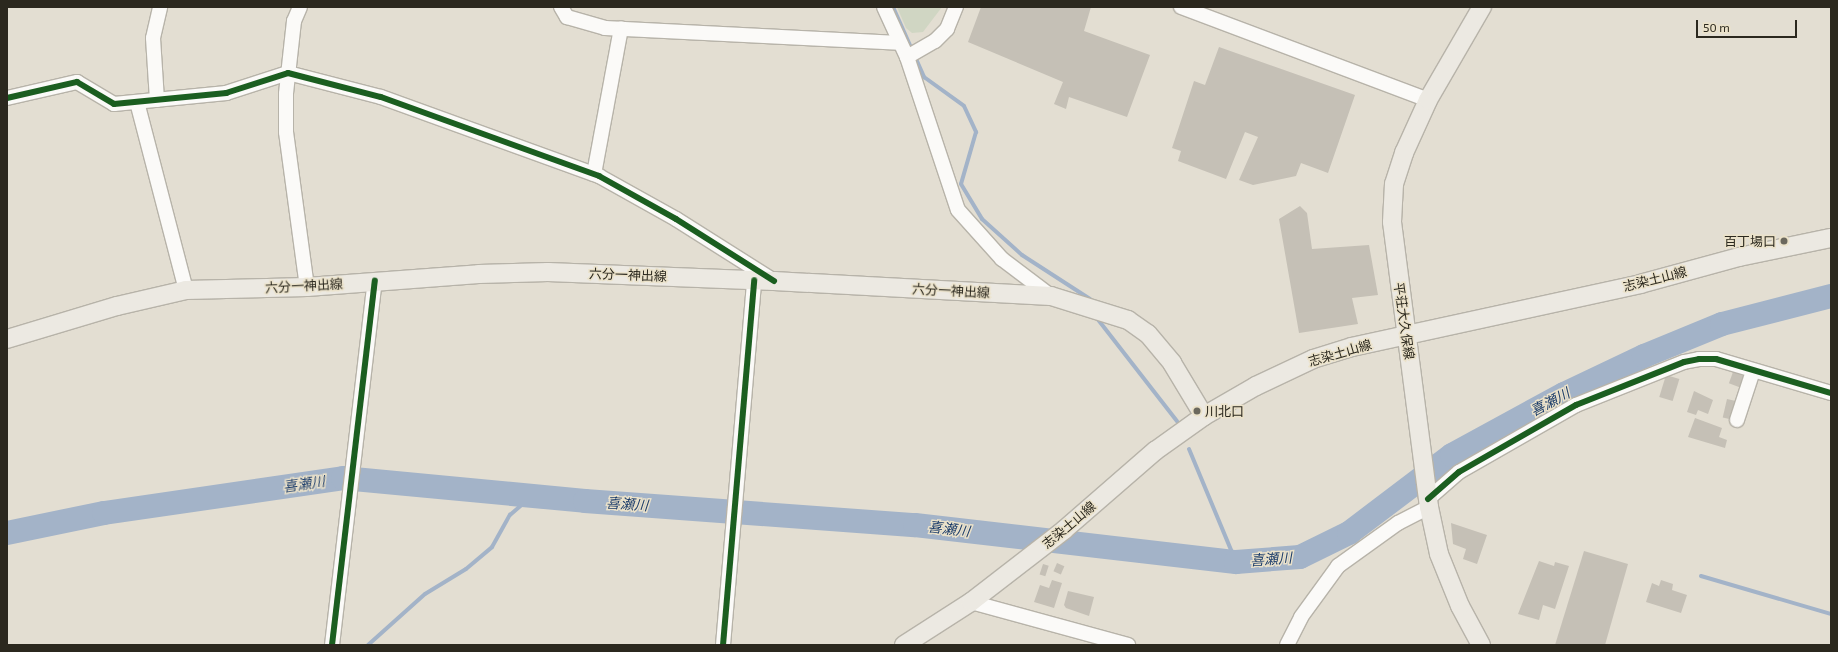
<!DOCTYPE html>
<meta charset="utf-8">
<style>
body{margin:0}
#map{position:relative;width:1838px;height:652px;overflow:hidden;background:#e3ded2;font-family:"Exo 2","Noto Sans JP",sans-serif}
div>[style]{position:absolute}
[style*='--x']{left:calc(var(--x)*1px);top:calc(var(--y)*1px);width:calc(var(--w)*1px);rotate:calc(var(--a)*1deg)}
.green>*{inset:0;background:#d0d6c3}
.stream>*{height:4px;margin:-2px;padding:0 2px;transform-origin:2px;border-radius:2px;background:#a3b3c8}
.river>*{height:24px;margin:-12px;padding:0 12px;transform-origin:12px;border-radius:12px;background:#a3b3c8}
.building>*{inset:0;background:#c5c0b6;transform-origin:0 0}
.roads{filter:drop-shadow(1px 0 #b7b3a9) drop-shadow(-1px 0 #b7b3a9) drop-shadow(0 1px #b7b3a9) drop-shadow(0 -1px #b7b3a9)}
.minor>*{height:14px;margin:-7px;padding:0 7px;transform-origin:7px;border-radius:7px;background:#fbfaf8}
.major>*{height:18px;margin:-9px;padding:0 9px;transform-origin:9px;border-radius:9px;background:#ece9e2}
.cycleway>*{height:6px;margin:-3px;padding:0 3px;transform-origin:3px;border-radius:3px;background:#1b5e20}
.dots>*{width:11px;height:11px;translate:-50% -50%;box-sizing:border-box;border:2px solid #ebe2ca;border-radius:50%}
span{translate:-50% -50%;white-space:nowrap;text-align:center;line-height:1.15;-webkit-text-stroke:3px #ebe2ca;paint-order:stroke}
.poi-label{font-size:13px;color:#2b281e}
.right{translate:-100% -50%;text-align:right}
.left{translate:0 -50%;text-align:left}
.street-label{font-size:13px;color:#2b281e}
.water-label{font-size:14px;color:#1c3d6b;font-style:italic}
.frame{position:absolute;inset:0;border:8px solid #2b281e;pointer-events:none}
.scale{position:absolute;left:1696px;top:20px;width:101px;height:18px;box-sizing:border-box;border:2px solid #2b281e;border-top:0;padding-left:5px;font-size:12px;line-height:14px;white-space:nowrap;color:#2b281e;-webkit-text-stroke:3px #ebe2ca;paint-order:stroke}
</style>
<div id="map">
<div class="green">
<div style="clip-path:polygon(897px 7px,942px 7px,923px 32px,912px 33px,906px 28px)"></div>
</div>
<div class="stream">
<div style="--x:893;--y:7;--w:77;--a:66.1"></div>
<div style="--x:924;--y:77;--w:49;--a:35.9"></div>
<div style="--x:964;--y:106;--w:29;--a:65"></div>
<div style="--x:976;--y:132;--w:54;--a:106.1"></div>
<div style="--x:961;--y:184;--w:41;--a:59"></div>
<div style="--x:982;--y:219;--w:54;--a:42"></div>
<div style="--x:1022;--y:255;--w:81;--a:32.9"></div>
<div style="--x:1096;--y:317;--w:132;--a:52.1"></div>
<div style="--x:1189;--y:449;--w:122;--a:67.4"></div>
<div style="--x:1701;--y:576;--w:135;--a:16.3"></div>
<div style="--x:368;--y:645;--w:76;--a:-41.8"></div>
<div style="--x:425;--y:594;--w:48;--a:-31.4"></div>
<div style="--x:466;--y:569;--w:34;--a:-40"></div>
<div style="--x:492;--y:547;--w:37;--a:-61"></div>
<div style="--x:510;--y:515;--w:29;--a:-41"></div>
</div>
<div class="river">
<div style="--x:7;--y:533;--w:99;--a:-11.7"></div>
<div style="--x:104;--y:513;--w:242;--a:-8.3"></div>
<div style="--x:343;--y:478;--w:243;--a:5.4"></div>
<div style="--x:585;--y:501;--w:331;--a:4.2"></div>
<div style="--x:915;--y:525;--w:323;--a:6.6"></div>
<div style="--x:1236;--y:562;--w:64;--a:-4.5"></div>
<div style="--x:1300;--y:557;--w:55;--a:-26.1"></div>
<div style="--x:1349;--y:533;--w:129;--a:-37.1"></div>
<div style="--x:1452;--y:455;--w:128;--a:-28.6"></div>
<div style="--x:1564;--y:394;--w:89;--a:-25.4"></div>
<div style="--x:1644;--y:356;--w:84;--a:-22.3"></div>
<div style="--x:1722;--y:324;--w:113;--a:-14.4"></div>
</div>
<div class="building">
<div style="clip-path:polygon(981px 7px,1091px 7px,1084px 31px,1150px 55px,1127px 117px,1069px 97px,1066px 109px,1054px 104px,1063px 82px,968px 42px)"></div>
<div style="clip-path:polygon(1219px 47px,1355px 95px,1328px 173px,1301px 163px,1296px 176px,1253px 185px,1239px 180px,1258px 137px,1245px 132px,1226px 179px,1178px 161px,1181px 151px,1172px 148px,1194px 81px,1205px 85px)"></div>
<div style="clip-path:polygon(1300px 206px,1307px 213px,1312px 249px,1369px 245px,1378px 295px,1352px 298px,1358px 324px,1299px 333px,1279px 219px)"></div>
<div style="left:1733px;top:372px;width:12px;height:12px;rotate:20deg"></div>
<div style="left:1666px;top:375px;width:14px;height:23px;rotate:17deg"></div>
<div style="clip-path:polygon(1694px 391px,1713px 400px,1708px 414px,1698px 410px,1696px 415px,1687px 412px)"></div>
<div style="left:1727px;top:399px;width:9px;height:19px;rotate:13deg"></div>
<div style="clip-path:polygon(1695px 418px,1722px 428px,1719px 437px,1727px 440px,1725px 448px,1688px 437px)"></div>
<div style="clip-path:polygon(1451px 523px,1487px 535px,1477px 564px,1463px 559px,1466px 549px,1453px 544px)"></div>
<div style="clip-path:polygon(1584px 551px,1628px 564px,1605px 645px,1555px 645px)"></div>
<div style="clip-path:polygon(1539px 561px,1554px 566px,1555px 562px,1569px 566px,1555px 609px,1543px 605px,1539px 620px,1518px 614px)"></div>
<div style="left:1057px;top:563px;width:8px;height:9px;rotate:23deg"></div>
<div style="left:1043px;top:564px;width:6px;height:11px;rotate:18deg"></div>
<div style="clip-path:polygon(1052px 580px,1062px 583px,1054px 608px,1034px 602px,1040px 585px,1049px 588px)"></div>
<div style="clip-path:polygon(1661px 580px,1673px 584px,1672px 590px,1687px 595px,1681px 613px,1646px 602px,1652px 583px,1659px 586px)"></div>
<div style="clip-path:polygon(1068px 591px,1094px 597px,1089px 616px,1066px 608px,1064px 605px)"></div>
</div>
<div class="roads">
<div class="minor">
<div style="--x:300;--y:7;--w:15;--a:113"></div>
<div style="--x:294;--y:21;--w:73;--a:96.3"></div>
<div style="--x:286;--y:94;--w:38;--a:90"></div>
<div style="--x:286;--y:132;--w:156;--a:82.3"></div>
<div style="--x:561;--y:7;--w:12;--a:59"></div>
<div style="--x:567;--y:17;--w:40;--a:16"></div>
<div style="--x:605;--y:28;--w:294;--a:2.9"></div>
<div style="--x:884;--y:7;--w:55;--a:65.3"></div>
<div style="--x:907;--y:57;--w:161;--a:71.6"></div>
<div style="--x:958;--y:210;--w:66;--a:48.1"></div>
<div style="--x:1002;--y:259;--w:61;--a:37.1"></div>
<div style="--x:1181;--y:7;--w:264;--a:20.6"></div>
<div style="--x:907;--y:57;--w:32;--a:-30"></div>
<div style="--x:935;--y:41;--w:17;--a:-45"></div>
<div style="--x:947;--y:29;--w:24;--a:-68"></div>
<div style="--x:7;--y:98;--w:72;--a:-12.9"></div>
<div style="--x:77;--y:82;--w:43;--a:30.7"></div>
<div style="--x:114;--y:104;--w:113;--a:-5.6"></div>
<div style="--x:226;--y:93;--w:65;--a:-17.9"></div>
<div style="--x:288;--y:73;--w:96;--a:14.5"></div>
<div style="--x:381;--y:97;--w:232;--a:19.9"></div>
<div style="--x:599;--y:176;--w:88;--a:29.2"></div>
<div style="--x:676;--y:219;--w:116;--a:32.3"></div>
<div style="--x:157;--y:100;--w:62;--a:-93.7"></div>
<div style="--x:153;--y:38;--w:32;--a:-77"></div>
<div style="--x:137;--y:102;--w:194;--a:75.4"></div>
<div style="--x:594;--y:174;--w:148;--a:-79.5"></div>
<div style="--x:1737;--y:420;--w:52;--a:-71.9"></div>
<div style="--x:1428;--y:499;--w:41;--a:-41.1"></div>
<div style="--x:1459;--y:472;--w:135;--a:-29.8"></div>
<div style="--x:1576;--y:405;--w:116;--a:-21.7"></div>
<div style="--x:1684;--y:362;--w:15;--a:-11"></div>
<div style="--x:1699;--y:359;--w:17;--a:0"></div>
<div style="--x:1716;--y:359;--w:120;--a:16.5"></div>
<div style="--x:971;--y:602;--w:163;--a:15.3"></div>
<div style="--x:332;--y:645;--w:367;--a:-83.3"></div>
<div style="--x:723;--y:645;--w:366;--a:-85.1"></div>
<div style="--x:1287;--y:645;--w:31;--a:-63"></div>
<div style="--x:1301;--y:617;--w:63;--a:-54"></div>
<div style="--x:1338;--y:566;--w:74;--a:-35.6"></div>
<div style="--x:1398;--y:523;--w:35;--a:-27"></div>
</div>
<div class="major">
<div style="--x:7;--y:339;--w:115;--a:-16.7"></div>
<div style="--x:117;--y:306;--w:71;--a:-13.1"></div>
<div style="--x:186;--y:290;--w:121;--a:-1.4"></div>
<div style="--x:307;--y:287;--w:172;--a:-4.3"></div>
<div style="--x:479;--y:274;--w:69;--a:-1.7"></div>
<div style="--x:548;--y:272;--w:226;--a:2.3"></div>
<div style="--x:774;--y:281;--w:277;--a:3.1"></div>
<div style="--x:1051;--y:296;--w:81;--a:17.3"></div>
<div style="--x:1128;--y:320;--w:24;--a:35"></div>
<div style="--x:1148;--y:334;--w:38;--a:50"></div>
<div style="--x:1172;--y:363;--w:62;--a:58.9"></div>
<div style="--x:904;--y:645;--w:80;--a:-32.7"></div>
<div style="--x:971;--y:602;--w:118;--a:-37.7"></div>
<div style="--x:1064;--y:530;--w:121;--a:-41"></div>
<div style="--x:1155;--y:451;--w:60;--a:-35.5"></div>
<div style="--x:1204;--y:416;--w:60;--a:-30"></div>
<div style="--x:1256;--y:386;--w:63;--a:-25.3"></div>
<div style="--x:1313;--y:359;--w:41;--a:-17.1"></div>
<div style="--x:1352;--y:347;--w:295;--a:-12.3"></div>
<div style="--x:1640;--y:284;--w:103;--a:-15.3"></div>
<div style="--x:1739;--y:257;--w:94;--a:-11.7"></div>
<div style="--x:1481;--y:645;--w:44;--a:-118.3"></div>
<div style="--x:1460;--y:606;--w:56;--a:-112"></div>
<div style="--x:1439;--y:554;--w:48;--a:-102"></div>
<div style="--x:1429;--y:507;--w:287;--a:-97.4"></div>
<div style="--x:1392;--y:222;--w:38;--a:-87"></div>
<div style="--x:1394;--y:184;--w:33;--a:-72"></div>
<div style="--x:1404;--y:153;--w:58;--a:-65.6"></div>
<div style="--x:1428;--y:100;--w:108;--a:-59.9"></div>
</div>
</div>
<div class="cycleway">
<div style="--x:7;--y:98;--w:72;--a:-12.9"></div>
<div style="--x:77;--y:82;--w:43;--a:30.7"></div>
<div style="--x:114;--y:104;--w:113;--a:-5.6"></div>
<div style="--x:226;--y:93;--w:65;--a:-17.9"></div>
<div style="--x:288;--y:73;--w:96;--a:14.5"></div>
<div style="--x:381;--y:97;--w:232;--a:19.9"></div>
<div style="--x:599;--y:176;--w:88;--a:29.2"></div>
<div style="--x:676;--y:219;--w:116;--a:32.3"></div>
<div style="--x:1428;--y:499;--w:41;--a:-41.1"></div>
<div style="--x:1459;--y:472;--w:135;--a:-29.8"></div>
<div style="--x:1576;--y:405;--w:116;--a:-21.7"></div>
<div style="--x:1684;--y:362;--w:15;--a:-11"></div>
<div style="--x:1699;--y:359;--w:17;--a:0"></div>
<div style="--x:1716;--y:359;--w:120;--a:16.5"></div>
<div style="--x:332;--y:645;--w:367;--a:-83.3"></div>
<div style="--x:723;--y:645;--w:366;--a:-85.1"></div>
</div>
<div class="dots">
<div style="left:1784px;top:241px;background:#6b685d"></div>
<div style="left:1197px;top:411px;background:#6b685d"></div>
</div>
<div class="poi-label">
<span class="right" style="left:1776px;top:241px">百丁場口</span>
<span class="left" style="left:1205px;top:411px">川北口</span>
</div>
<div class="street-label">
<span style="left:628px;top:275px;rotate:2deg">六分一神出線</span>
<span style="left:1655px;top:279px;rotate:-14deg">志染土山線</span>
<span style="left:304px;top:286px;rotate:-3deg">六分一神出線</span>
<span style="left:951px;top:291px;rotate:3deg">六分一神出線</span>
<span style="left:1404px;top:321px;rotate:82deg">平荘大久保線</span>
<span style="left:1340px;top:353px;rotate:-16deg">志染土山線</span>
<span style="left:1069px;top:525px;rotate:-40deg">志染土山線</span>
</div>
<div class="water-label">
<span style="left:1550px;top:402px;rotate:-28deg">喜瀬川</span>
<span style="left:304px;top:484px;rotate:-8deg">喜瀬川</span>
<span style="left:627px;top:504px;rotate:4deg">喜瀬川</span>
<span style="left:949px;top:529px;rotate:7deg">喜瀬川</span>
<span style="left:1271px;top:559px;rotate:-4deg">喜瀬川</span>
</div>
<div class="frame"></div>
<div class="scale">50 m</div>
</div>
